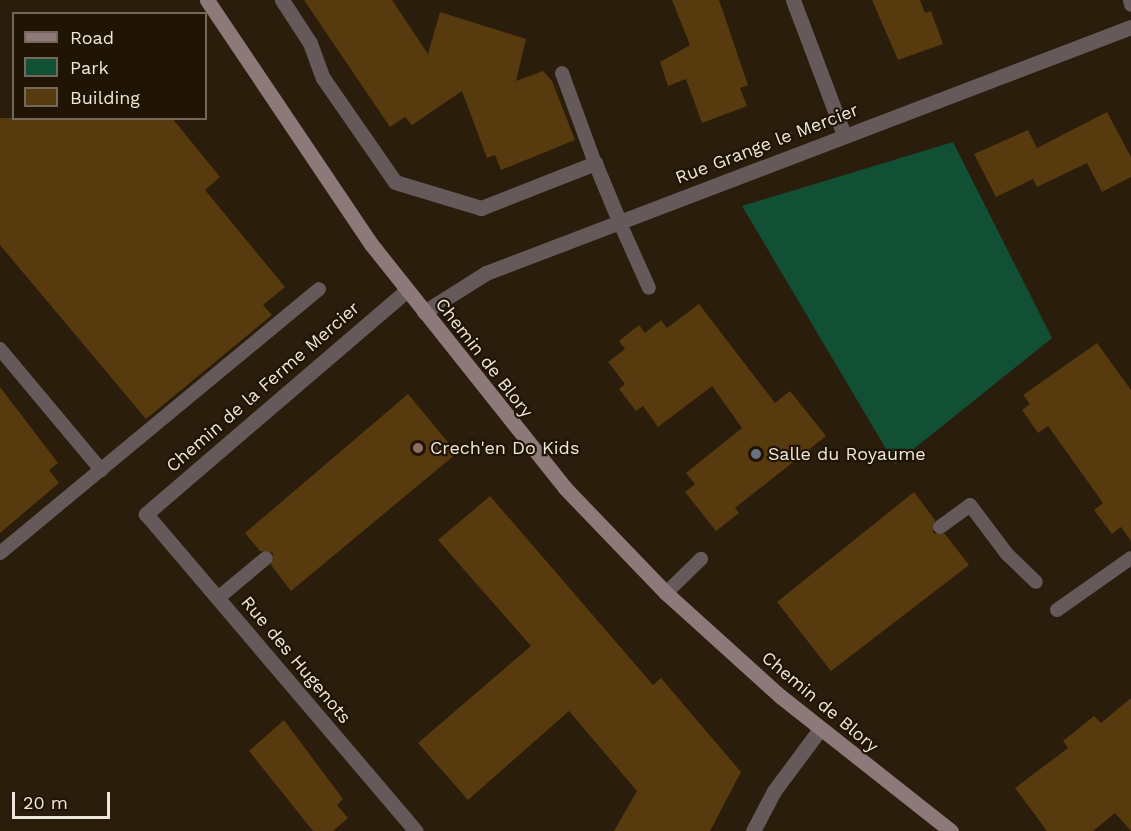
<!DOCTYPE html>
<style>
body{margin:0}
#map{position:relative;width:1131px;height:831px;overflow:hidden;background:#2a1d0c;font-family:"Work Sans",sans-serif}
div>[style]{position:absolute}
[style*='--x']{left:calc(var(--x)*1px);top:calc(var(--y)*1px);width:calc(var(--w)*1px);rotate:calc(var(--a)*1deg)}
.green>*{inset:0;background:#115034}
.building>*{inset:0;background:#573a0d}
.lane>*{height:14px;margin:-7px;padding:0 7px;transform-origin:7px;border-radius:7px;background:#655959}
.street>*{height:15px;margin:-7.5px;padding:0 7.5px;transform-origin:7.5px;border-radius:7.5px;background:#655959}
.secondary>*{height:15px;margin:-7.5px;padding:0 7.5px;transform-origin:7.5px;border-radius:7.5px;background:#8d797a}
.dots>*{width:16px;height:16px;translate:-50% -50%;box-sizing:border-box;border:3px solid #201404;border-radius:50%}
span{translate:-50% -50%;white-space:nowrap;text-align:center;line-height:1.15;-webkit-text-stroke:4.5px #201404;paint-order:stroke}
.street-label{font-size:18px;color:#f0e7dc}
.poi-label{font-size:18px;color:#f0e7dc}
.left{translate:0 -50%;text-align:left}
.legend{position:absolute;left:12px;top:12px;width:195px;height:108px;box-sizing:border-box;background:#201404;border:2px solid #73685a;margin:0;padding:8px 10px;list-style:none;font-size:18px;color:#f0e7dc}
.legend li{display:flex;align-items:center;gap:12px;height:30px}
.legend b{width:30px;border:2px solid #73685a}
.scale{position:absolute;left:12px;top:792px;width:98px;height:27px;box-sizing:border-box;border:3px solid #f0e7dc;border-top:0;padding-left:8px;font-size:18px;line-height:21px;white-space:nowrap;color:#f0e7dc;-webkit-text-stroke:4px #201404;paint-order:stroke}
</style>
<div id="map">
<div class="green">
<div style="clip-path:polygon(953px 142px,1052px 338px,895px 464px,742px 206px)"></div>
</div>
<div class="building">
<div style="clip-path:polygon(304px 0,392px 0,428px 54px,440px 12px,526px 39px,516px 81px,543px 71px,552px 81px,575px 140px,501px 170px,495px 155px,487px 158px,462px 91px,412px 125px,405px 117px,390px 127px)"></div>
<div style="clip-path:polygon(672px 0,719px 0,748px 85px,740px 88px,747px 106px,702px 123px,686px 79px,668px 86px,660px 62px,690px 45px)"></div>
<div style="clip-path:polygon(872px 0,920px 0,925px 13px,931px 11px,943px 44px,898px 60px)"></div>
<div style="clip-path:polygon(1107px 112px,1131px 157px,1131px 177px,1102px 192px,1087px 163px,1037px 187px,1033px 179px,996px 197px,974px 154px,1028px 130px,1037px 148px)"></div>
<div style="clip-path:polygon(0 118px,172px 118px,220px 177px,205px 190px,285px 287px,263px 305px,272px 315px,146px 419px,0 245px)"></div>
<div style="clip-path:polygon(699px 304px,775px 403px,790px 391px,826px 436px,735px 508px,739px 513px,716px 531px,685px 492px,695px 484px,686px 473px,742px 428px,712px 386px,658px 427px,643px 406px,636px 411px,619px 389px,625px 384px,608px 362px,625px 349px,619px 341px,639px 325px,645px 333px,661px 320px,667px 328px)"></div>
<div style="clip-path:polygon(1097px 343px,1131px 390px,1131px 541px,1121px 527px,1112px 534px,1094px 510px,1103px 503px,1048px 426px,1038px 433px,1022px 410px,1030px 404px,1023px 395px)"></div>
<div style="clip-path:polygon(0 387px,58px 463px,49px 470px,59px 483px,0 533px)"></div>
<div style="clip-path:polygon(408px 394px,457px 453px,291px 591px,271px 565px,273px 553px,260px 551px,245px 533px)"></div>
<div style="clip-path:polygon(914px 492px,935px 520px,933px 533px,945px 534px,969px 565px,831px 671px,777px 602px)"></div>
<div style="clip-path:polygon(490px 496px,653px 685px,661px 678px,741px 772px,710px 831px,614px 831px,637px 791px,569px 711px,468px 800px,418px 743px,531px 646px,438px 540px)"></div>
<div style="clip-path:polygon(1131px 698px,1131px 831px,1115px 813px,1093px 831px,1047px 831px,1015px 788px,1068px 748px,1063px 741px,1094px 716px,1101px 723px)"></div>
<div style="clip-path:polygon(284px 720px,343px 799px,337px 805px,348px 818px,333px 831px,313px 831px,249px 751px)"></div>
</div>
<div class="lane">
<div style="--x:562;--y:73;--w:96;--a:69.9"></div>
<div style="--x:619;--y:221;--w:73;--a:65.9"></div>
<div style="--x:0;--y:349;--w:158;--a:50.1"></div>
<div style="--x:940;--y:527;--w:37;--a:-36"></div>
<div style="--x:970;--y:505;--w:61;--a:52.9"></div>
<div style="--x:1007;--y:554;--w:40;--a:44"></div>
<div style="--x:0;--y:553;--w:414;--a:-39.6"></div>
<div style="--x:666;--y:593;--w:49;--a:-44.2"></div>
<div style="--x:218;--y:598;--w:62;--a:-39.8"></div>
<div style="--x:1057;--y:610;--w:90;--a:-35.1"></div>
</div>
<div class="street">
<div style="--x:282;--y:0;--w:51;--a:56.9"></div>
<div style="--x:310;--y:43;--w:37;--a:70"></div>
<div style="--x:323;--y:78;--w:126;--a:55.3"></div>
<div style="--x:395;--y:182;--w:90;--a:16.8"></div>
<div style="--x:481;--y:208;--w:123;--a:-21.5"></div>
<div style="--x:595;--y:163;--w:63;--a:67.5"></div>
<div style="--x:793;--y:0;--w:144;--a:69.3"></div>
<div style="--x:1130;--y:0;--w:4;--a:76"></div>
<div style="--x:406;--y:291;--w:343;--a:139.4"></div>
<div style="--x:146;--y:514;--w:416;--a:49.6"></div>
<div style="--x:424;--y:312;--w:73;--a:-32.2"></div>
<div style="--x:486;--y:273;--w:690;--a:-20.88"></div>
<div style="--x:753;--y:831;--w:45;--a:-62.3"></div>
<div style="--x:774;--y:791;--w:77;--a:-53.4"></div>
</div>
<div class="secondary">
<div style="--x:207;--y:0;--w:294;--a:56.1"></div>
<div style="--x:371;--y:244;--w:312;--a:51.5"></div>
<div style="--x:565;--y:488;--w:146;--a:46.1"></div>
<div style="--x:666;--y:593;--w:154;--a:42.1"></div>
<div style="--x:780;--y:696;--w:218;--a:38.3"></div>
</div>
<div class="dots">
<div style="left:418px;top:448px;background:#8d6e63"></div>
<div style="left:756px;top:454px;background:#6b7280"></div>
</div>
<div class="street-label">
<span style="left:767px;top:144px;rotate:-21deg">Rue Grange le Mercier</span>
<span style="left:484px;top:358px;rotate:52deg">Chemin de Blory</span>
<span style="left:263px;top:387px;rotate:-41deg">Chemin de la Ferme Mercier</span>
<span style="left:296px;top:660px;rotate:50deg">Rue des Hugenots</span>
<span style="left:820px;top:702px;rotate:40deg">Chemin de Blory</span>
</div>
<div class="poi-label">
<span class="left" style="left:430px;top:448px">Crech'en Do Kids</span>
<span class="left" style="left:768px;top:454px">Salle du Royaume</span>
</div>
<ul class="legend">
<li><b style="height:8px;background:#8d797a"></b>Road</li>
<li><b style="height:16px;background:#115034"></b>Park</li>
<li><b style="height:16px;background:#573a0d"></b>Building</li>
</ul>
<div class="scale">20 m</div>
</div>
